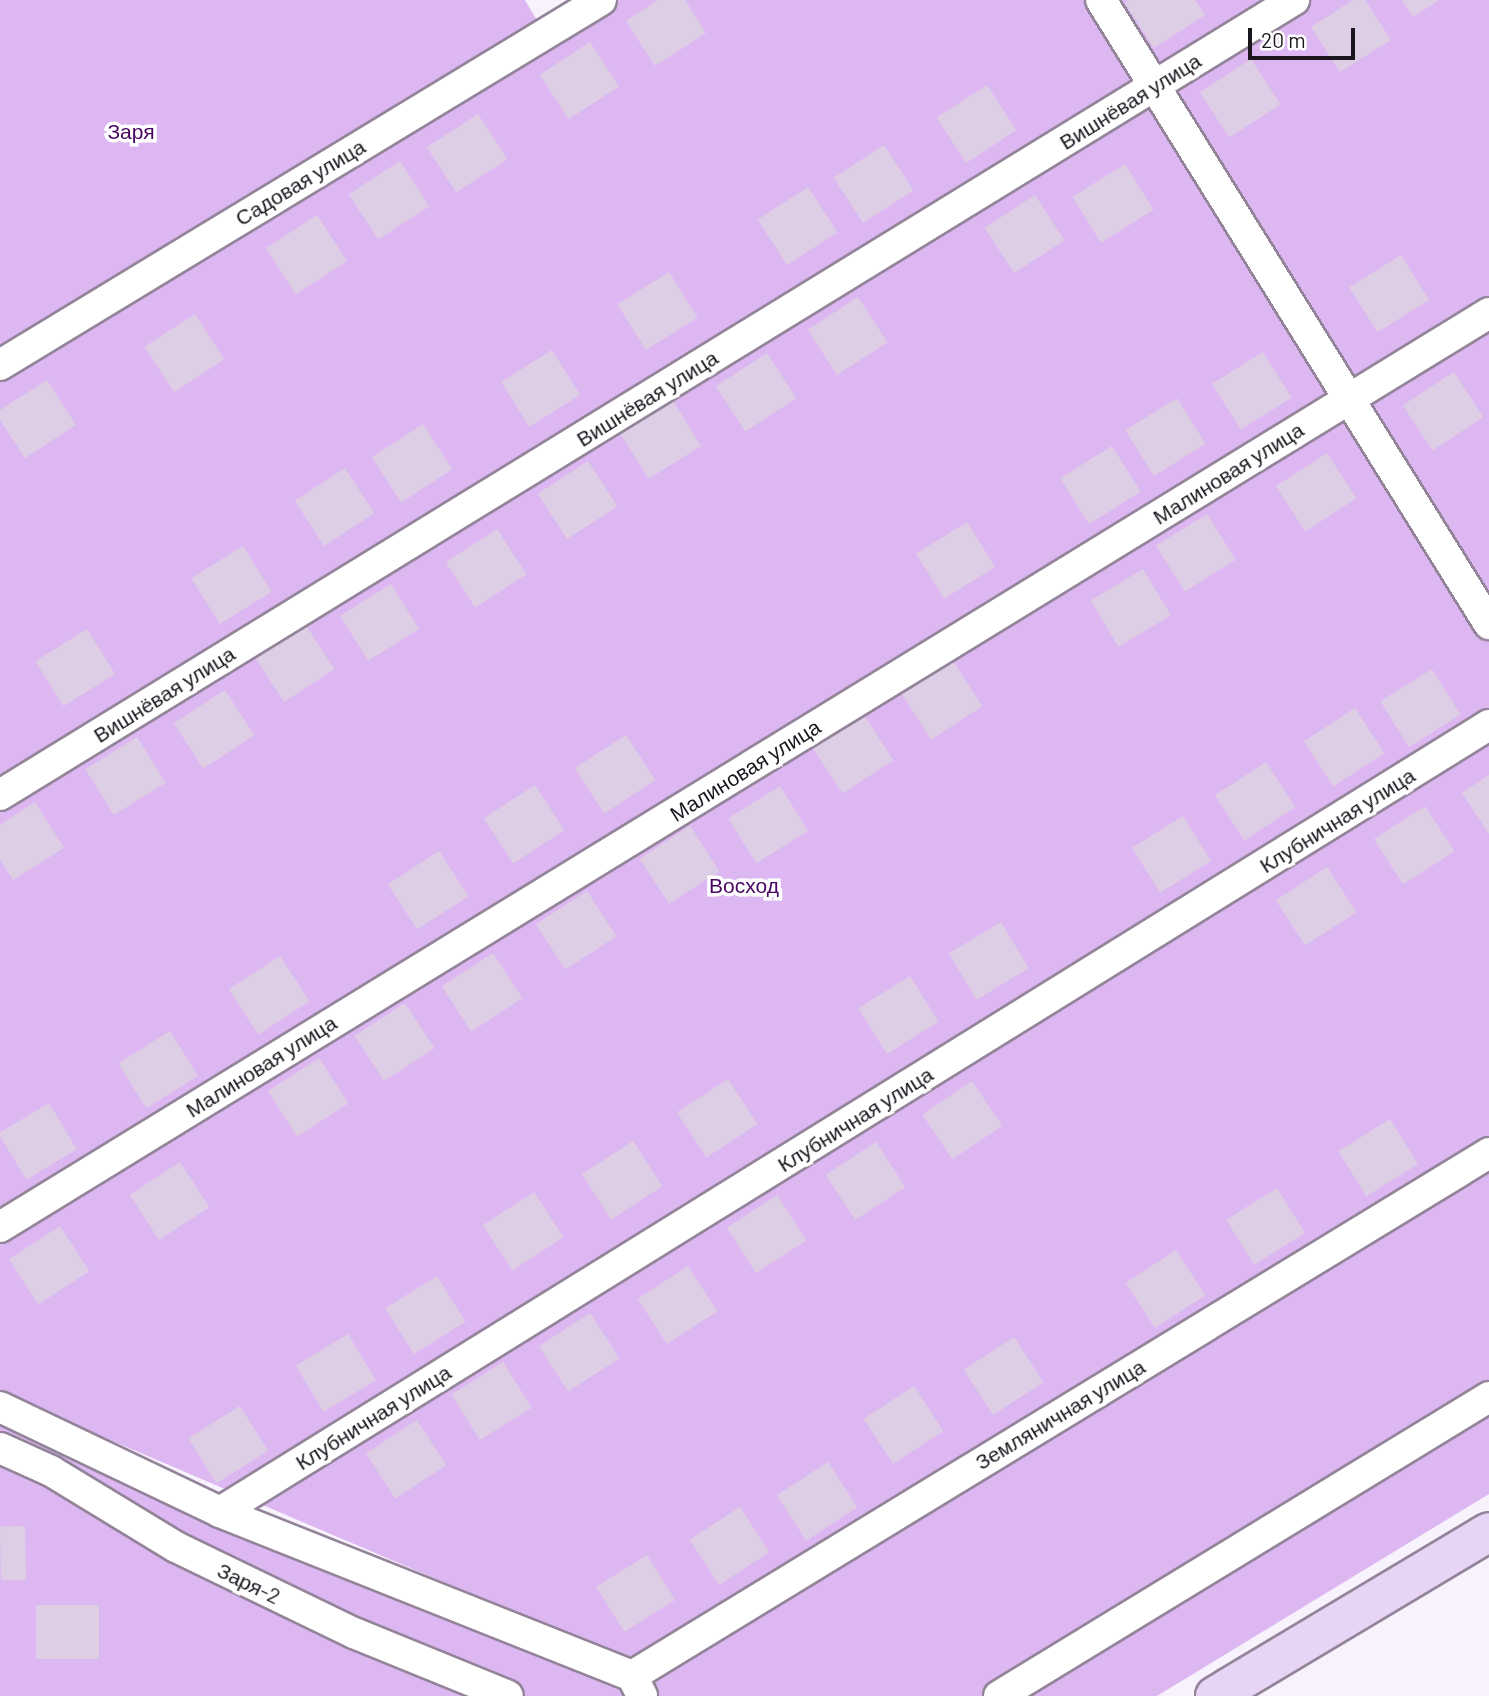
<!DOCTYPE html>
<meta charset="utf-8">
<style>
body{margin:0}
#map{position:relative;width:1489px;height:1696px;overflow:hidden;background:#f8f2fc;font-family:Barlow,sans-serif}
div>[style]{position:absolute}
[style*='--x']{left:calc(var(--x)*1px);top:calc(var(--y)*1px);width:calc(var(--w)*1px);rotate:calc(var(--a)*1deg)}
.green>*{inset:0;background:#ddb7f1}
.building>*{inset:0;background:#ddcee5;transform-origin:0 0}
.roads{filter:drop-shadow(2px 0 #93849a) drop-shadow(-2px 0 #93849a) drop-shadow(0 2px #93849a) drop-shadow(0 -2px #93849a)}
.minor>*{height:30px;margin:-15px;padding:0 15px;transform-origin:15px;border-radius:15px;background:#fff}
.trunk>*{height:38px;margin:-19px;padding:0 19px;transform-origin:19px;border-radius:19px;background:#e8d4f4}
span{translate:-50% -50%;white-space:nowrap;text-align:center;line-height:1.15;-webkit-text-stroke:7px #fff;paint-order:stroke}
.street-label{font-size:21px;color:#1b161e}
.park-label{font-size:21px;color:#47065f}
.scale{position:absolute;left:1248px;top:28px;width:107px;height:32px;box-sizing:border-box;border:4px solid #1b161e;border-top:0;padding-left:9px;font-size:21px;line-height:24px;white-space:nowrap;color:#1b161e;-webkit-text-stroke:5px #fff;paint-order:stroke}
</style>
<div id="map">
<div class="green">
<div style="clip-path:polygon(0 0,525px 0,545px 34px,0 363px)"></div>
<div style="clip-path:polygon(591px 0,1489px 0,1489px 1494px,1157px 1696px,658px 1696px,633px 1663px,0 1393px,0 377px)"></div>
<div style="clip-path:polygon(0 1398px,632px 1676px,643px 1696px,0 1696px)"></div>
</div>
<div class="building">
<div style="clip-path:polygon(658px 0,685px 0,706px 33px,655px 66px,626px 21px)"></div>
<div style="clip-path:polygon(1129px 0,1195px 0,1205px 15px,1154px 48px,1125px 3px)"></div>
<div style="clip-path:polygon(1353px 0,1365px 0,1391px 40px,1340px 72px,1311px 27px)"></div>
<div style="clip-path:polygon(1402px 0,1439px 0,1413px 17px)"></div>
<div style="left:590px;top:42px;width:53px;height:60px;rotate:57deg"></div>
<div style="left:1251px;top:59px;width:54px;height:61px;rotate:57deg"></div>
<div style="left:987px;top:85px;width:54px;height:60px;rotate:57deg"></div>
<div style="left:478px;top:114px;width:54px;height:61px;rotate:57deg"></div>
<div style="left:884px;top:145px;width:54px;height:60px;rotate:57deg"></div>
<div style="left:400px;top:161px;width:54px;height:61px;rotate:57deg"></div>
<div style="left:1125px;top:164px;width:54px;height:62px;rotate:58deg"></div>
<div style="left:808px;top:187px;width:54px;height:60px;rotate:57deg"></div>
<div style="left:1035px;top:195px;width:54px;height:60px;rotate:57deg"></div>
<div style="left:317px;top:215px;width:55px;height:61px;rotate:57deg"></div>
<div style="left:1401px;top:255px;width:53px;height:61px;rotate:58deg"></div>
<div style="left:669px;top:272px;width:54px;height:61px;rotate:58deg"></div>
<div style="left:858px;top:297px;width:54px;height:60px;rotate:57deg"></div>
<div style="left:195px;top:314px;width:54px;height:60px;rotate:57deg"></div>
<div style="left:552px;top:350px;width:53px;height:60px;rotate:58deg"></div>
<div style="left:1263px;top:352px;width:54px;height:60px;rotate:58deg"></div>
<div style="left:767px;top:353px;width:54px;height:61px;rotate:57deg"></div>
<div style="left:1454px;top:372px;width:54px;height:61px;rotate:57deg"></div>
<div style="clip-path:polygon(47px 380px,76px 425px,25px 458px,0 420px,0 410px)"></div>
<div style="left:1177px;top:398px;width:54px;height:61px;rotate:58deg"></div>
<div style="left:673px;top:401px;width:53px;height:62px;rotate:58deg"></div>
<div style="left:423px;top:424px;width:54px;height:61px;rotate:57deg"></div>
<div style="left:1112px;top:446px;width:54px;height:61px;rotate:58deg"></div>
<div style="left:1327px;top:453px;width:54px;height:61px;rotate:57deg"></div>
<div style="left:588px;top:461px;width:54px;height:60px;rotate:57deg"></div>
<div style="left:345px;top:468px;width:54px;height:60px;rotate:57deg"></div>
<div style="left:1207px;top:514px;width:54px;height:60px;rotate:58deg"></div>
<div style="left:967px;top:522px;width:53px;height:60px;rotate:58deg"></div>
<div style="left:497px;top:529px;width:54px;height:61px;rotate:57deg"></div>
<div style="left:243px;top:546px;width:54px;height:61px;rotate:58deg"></div>
<div style="left:1143px;top:569px;width:54px;height:61px;rotate:59deg"></div>
<div style="left:391px;top:584px;width:53px;height:60px;rotate:58deg"></div>
<div style="left:305px;top:624px;width:54px;height:60px;rotate:57deg"></div>
<div style="left:87px;top:629px;width:53px;height:61px;rotate:58deg"></div>
<div style="left:953px;top:661px;width:54px;height:61px;rotate:57deg"></div>
<div style="left:1432px;top:669px;width:54px;height:61px;rotate:58deg"></div>
<div style="left:225px;top:690px;width:54px;height:61px;rotate:57deg"></div>
<div style="left:1355px;top:708px;width:54px;height:61px;rotate:57deg"></div>
<div style="left:864px;top:715px;width:54px;height:61px;rotate:57deg"></div>
<div style="left:626px;top:735px;width:54px;height:61px;rotate:57deg"></div>
<div style="left:137px;top:737px;width:54px;height:61px;rotate:58deg"></div>
<div style="left:1266px;top:762px;width:54px;height:61px;rotate:57deg"></div>
<div style="clip-path:polygon(1489px 775px,1489px 834px,1462px 793px)"></div>
<div style="left:535px;top:785px;width:54px;height:61px;rotate:57deg"></div>
<div style="left:780px;top:786px;width:53px;height:61px;rotate:58deg"></div>
<div style="clip-path:polygon(35px 802px,64px 848px,13px 880px,0 860px,0 825px)"></div>
<div style="left:1425px;top:806px;width:54px;height:61px;rotate:57deg"></div>
<div style="left:1183px;top:816px;width:53px;height:60px;rotate:58deg"></div>
<div style="left:690px;top:826px;width:54px;height:60px;rotate:57deg"></div>
<div style="left:439px;top:851px;width:54px;height:61px;rotate:57deg"></div>
<div style="left:1327px;top:867px;width:54px;height:61px;rotate:57deg"></div>
<div style="left:587px;top:891px;width:54px;height:61px;rotate:57deg"></div>
<div style="left:1001px;top:922px;width:54px;height:61px;rotate:59deg"></div>
<div style="left:493px;top:953px;width:54px;height:61px;rotate:57deg"></div>
<div style="left:280px;top:956px;width:54px;height:61px;rotate:57deg"></div>
<div style="left:910px;top:976px;width:54px;height:61px;rotate:58deg"></div>
<div style="left:405px;top:1003px;width:54px;height:60px;rotate:57deg"></div>
<div style="left:170px;top:1031px;width:53px;height:61px;rotate:58deg"></div>
<div style="left:319px;top:1058px;width:54px;height:61px;rotate:57deg"></div>
<div style="left:728px;top:1079px;width:54px;height:61px;rotate:57deg"></div>
<div style="left:972px;top:1081px;width:54px;height:60px;rotate:56deg"></div>
<div style="left:49px;top:1103px;width:54px;height:59px;rotate:59deg"></div>
<div style="left:1390px;top:1119px;width:53px;height:61px;rotate:58deg"></div>
<div style="left:633px;top:1141px;width:54px;height:61px;rotate:57deg"></div>
<div style="left:876px;top:1142px;width:54px;height:60px;rotate:57deg"></div>
<div style="left:180px;top:1162px;width:54px;height:60px;rotate:57deg"></div>
<div style="left:1277px;top:1188px;width:53px;height:60px;rotate:58deg"></div>
<div style="left:534px;top:1192px;width:54px;height:61px;rotate:57deg"></div>
<div style="left:777px;top:1195px;width:54px;height:60px;rotate:57deg"></div>
<div style="left:60px;top:1226px;width:54px;height:61px;rotate:57deg"></div>
<div style="left:1176px;top:1250px;width:54px;height:60px;rotate:57deg"></div>
<div style="left:688px;top:1266px;width:54px;height:60px;rotate:57deg"></div>
<div style="left:437px;top:1276px;width:54px;height:61px;rotate:58deg"></div>
<div style="left:590px;top:1313px;width:54px;height:61px;rotate:57deg"></div>
<div style="left:348px;top:1334px;width:54px;height:61px;rotate:59deg"></div>
<div style="left:1014px;top:1337px;width:54px;height:60px;rotate:57deg"></div>
<div style="left:503px;top:1362px;width:54px;height:61px;rotate:58deg"></div>
<div style="left:914px;top:1386px;width:54px;height:60px;rotate:57deg"></div>
<div style="left:240px;top:1406px;width:53px;height:61px;rotate:58deg"></div>
<div style="left:417px;top:1420px;width:54px;height:61px;rotate:57deg"></div>
<div style="left:828px;top:1462px;width:54px;height:61px;rotate:57deg"></div>
<div style="left:740px;top:1507px;width:54px;height:60px;rotate:57deg"></div>
<div style="left:25px;top:1526px;width:54px;height:25px;rotate:89deg"></div>
<div style="left:647px;top:1555px;width:53px;height:60px;rotate:58deg"></div>
<div style="left:99px;top:1605px;width:54px;height:63px;rotate:90deg"></div>
</div>
<div class="roads">
<div class="minor">
<div style="--x:1101;--y:0;--w:735;--a:58.13"></div>
<div style="--x:0;--y:365;--w:703;--a:-31.27"></div>
<div style="--x:0;--y:795;--w:1519;--a:-31.57"></div>
<div style="--x:0;--y:1227;--w:1747;--a:-31.54"></div>
<div style="--x:0;--y:1407;--w:244;--a:25.5"></div>
<div style="--x:220;--y:1512;--w:443;--a:21.7"></div>
<div style="--x:632;--y:1676;--w:22;--a:63"></div>
<div style="--x:0;--y:1448;--w:56;--a:24.3"></div>
<div style="--x:51;--y:1471;--w:146;--a:31.3"></div>
<div style="--x:176;--y:1547;--w:198;--a:25.8"></div>
<div style="--x:354;--y:1633;--w:166;--a:22.2"></div>
<div style="--x:220;--y:1512;--w:1493;--a:-31.81"></div>
<div style="--x:632;--y:1676;--w:1004;--a:-31.39"></div>
<div style="--x:999;--y:1696;--w:574;--a:-31.39"></div>
</div>
<div class="trunk">
<div style="--x:1215;--y:1696;--w:319;--a:-30.9"></div>
</div>
</div>
<div class="street-label">
<span style="left:1130px;top:101px;rotate:-32deg">Вишнёвая улица</span>
<span style="left:300px;top:182px;rotate:-31deg">Садовая улица</span>
<span style="left:647px;top:398px;rotate:-32deg">Вишнёвая улица</span>
<span style="left:1228px;top:473px;rotate:-32deg">Малиновая улица</span>
<span style="left:164px;top:694px;rotate:-32deg">Вишнёвая улица</span>
<span style="left:745px;top:770px;rotate:-32deg">Малиновая улица</span>
<span style="left:1337px;top:820px;rotate:-32deg">Клубничная улица</span>
<span style="left:261px;top:1066px;rotate:-32deg">Малиновая улица</span>
<span style="left:855px;top:1119px;rotate:-32deg">Клубничная улица</span>
<span style="left:1060px;top:1414px;rotate:-31deg">Земляничная улица</span>
<span style="left:373px;top:1417px;rotate:-32deg">Клубничная улица</span>
<span style="left:249px;top:1583px;rotate:26deg">Заря-2</span>
</div>
<div class="park-label">
<span style="left:131px;top:131px">Заря</span>
<span style="left:744px;top:885px">Восход</span>
</div>
<div class="scale">20 m</div>
</div>
